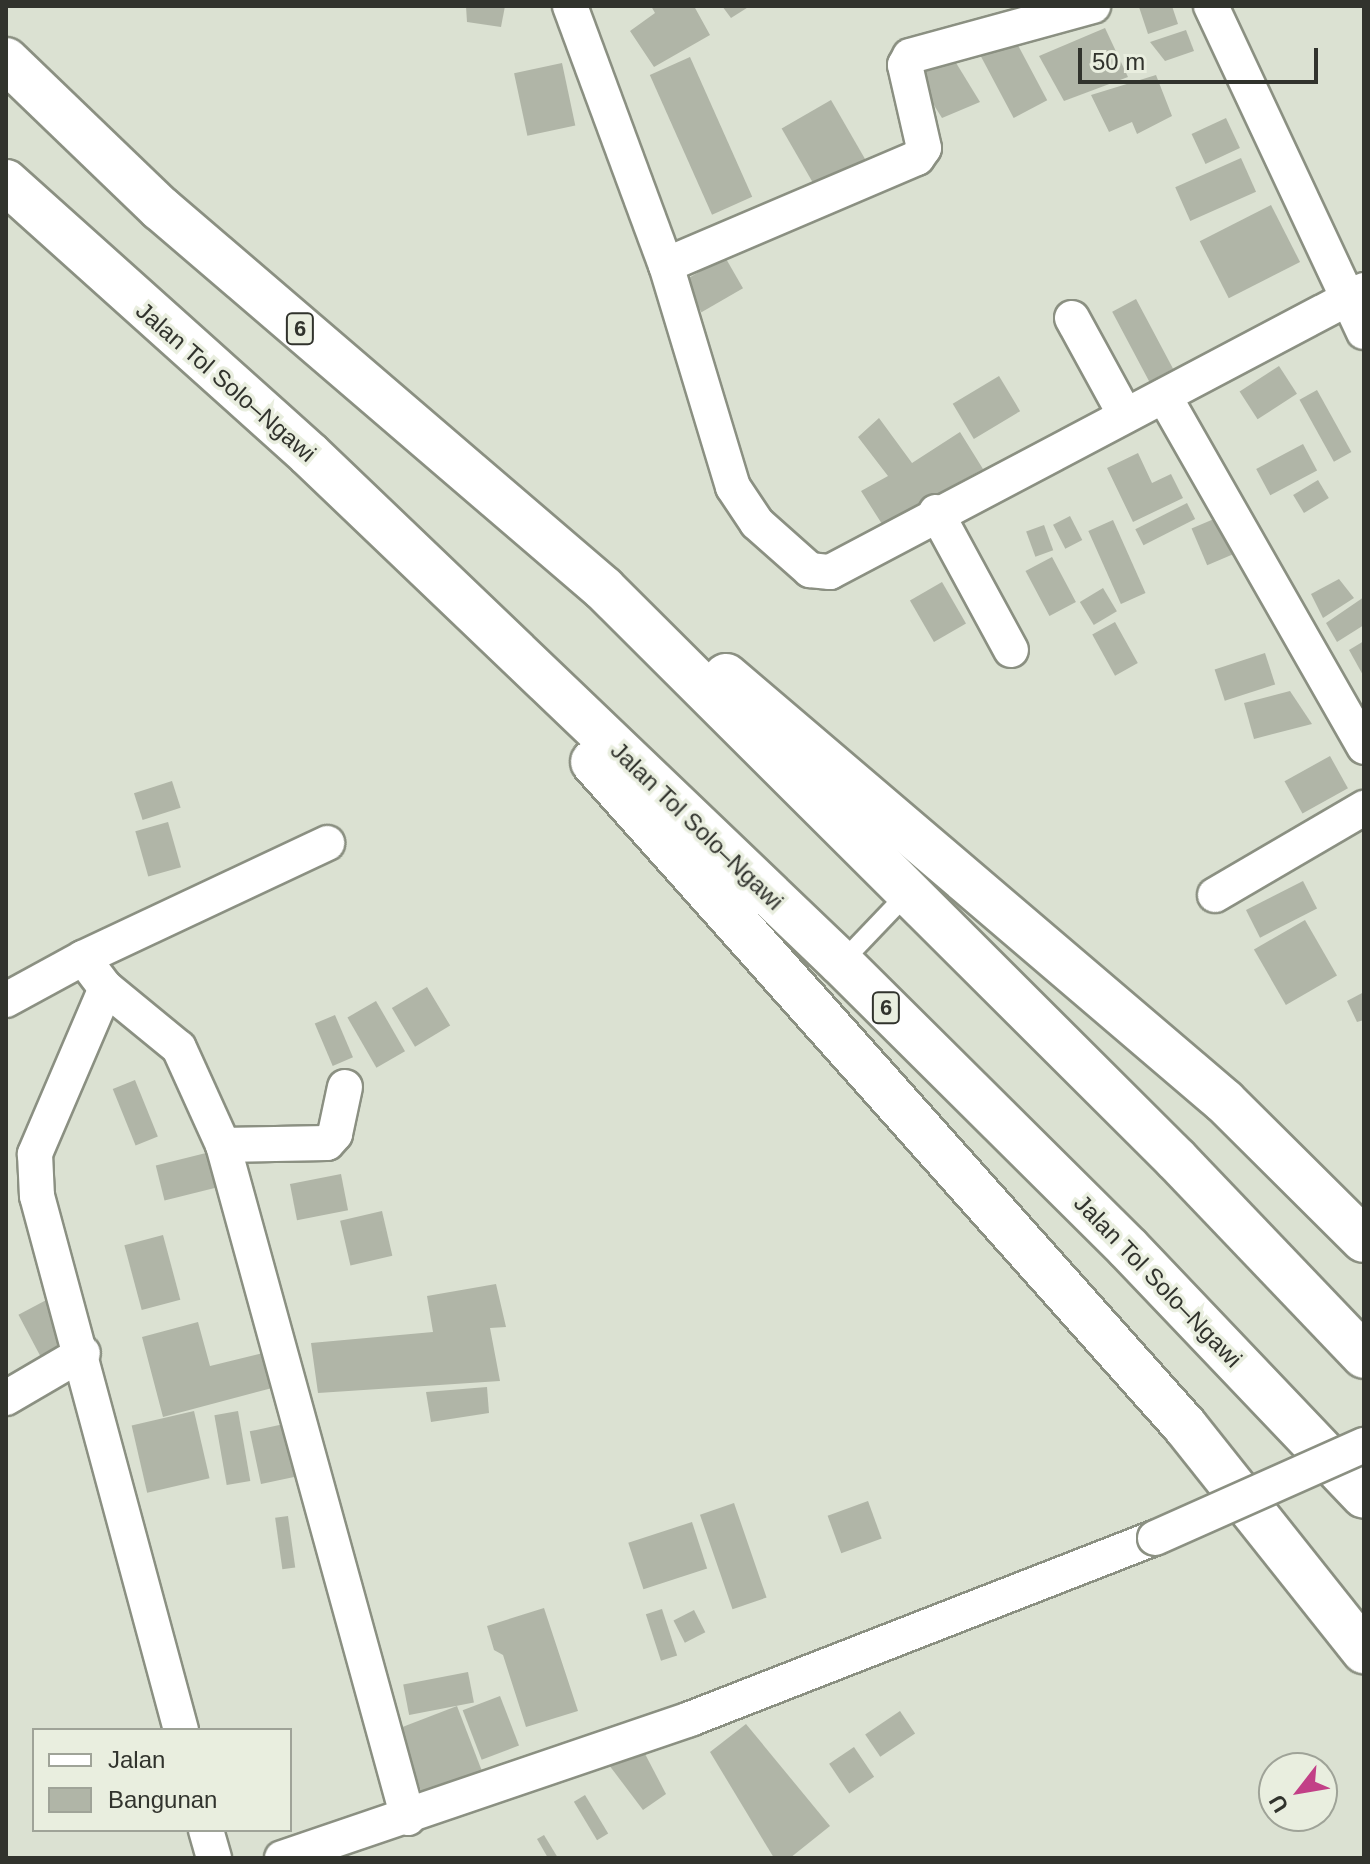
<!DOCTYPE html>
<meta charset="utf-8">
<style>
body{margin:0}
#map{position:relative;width:1370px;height:1864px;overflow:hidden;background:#dbe1d2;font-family:Helvetica,sans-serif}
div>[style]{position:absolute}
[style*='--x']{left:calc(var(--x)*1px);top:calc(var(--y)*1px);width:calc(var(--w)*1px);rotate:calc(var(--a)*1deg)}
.building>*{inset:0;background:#b0b5a7;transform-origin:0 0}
.roads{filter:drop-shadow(2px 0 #8b9082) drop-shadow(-2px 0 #8b9082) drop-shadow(0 2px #8b9082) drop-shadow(0 -2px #8b9082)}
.lane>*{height:18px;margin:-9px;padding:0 9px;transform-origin:9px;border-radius:9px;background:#fff}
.street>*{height:34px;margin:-17px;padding:0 17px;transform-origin:17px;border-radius:17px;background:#fff}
.highway>*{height:44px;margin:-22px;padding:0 22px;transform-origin:22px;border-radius:22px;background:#fff}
.bridges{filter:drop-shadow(2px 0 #8b9082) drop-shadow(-2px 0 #8b9082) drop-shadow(0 2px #8b9082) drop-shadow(0 -2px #8b9082)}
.street-bridge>*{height:34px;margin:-17px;padding:0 17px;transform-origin:17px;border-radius:17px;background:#fff}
span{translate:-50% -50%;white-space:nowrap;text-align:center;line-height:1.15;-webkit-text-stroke:7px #e9eedf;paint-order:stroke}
.shield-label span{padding:2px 6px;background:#e9eedf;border:2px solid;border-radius:6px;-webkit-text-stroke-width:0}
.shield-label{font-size:22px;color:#31332d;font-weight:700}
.street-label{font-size:24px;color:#31332d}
.frame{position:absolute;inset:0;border:8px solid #31332d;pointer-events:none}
.legend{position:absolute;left:32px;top:1728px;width:260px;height:104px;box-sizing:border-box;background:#e9eedf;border:2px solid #9fa398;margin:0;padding:10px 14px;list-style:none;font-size:24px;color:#31332d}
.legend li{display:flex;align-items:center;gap:16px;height:40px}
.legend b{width:40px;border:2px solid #9fa398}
.north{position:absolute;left:1258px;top:1752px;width:80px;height:80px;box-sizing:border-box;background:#e9eedf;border:2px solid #9fa398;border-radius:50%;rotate:239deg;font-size:22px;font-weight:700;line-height:32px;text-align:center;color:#31332d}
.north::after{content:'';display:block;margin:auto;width:28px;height:36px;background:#c24087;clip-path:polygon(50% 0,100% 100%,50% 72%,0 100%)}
.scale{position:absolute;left:1078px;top:48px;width:240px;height:36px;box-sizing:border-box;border:4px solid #31332d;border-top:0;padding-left:10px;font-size:24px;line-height:28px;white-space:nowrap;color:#31332d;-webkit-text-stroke:6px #e9eedf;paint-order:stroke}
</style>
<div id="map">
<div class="building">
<div style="clip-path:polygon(466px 6px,505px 6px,501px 27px,467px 22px)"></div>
<div style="clip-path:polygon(651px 6px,694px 6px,710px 35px,654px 67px,630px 31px,655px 13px)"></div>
<div style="clip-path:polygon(722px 6px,750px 6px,731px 18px)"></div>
<div style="clip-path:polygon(1172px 6px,1178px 24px,1148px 34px,1139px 7px)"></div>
<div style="clip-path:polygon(1105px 28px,1128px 77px,1064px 101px,1039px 56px)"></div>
<div style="clip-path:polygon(1186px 30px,1194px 51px,1165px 61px,1150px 42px)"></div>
<div style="left:1012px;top:34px;width:75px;height:38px;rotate:62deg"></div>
<div style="clip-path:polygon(950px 53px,980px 102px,942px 118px,914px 73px)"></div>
<div style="left:690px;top:57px;width:153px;height:44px;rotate:66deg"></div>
<div style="left:562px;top:63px;width:64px;height:49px;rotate:78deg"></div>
<div style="clip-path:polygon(1156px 75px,1172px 116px,1137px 134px,1132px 122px,1109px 132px,1091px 95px)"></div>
<div style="left:831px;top:100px;width:77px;height:57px;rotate:60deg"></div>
<div style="left:1226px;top:118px;width:33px;height:38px;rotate:65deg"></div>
<div style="left:1241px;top:158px;width:37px;height:72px;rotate:66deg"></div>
<div style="left:1271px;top:205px;width:64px;height:80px;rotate:63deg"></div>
<div style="left:725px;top:257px;width:36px;height:48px;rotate:60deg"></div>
<div style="left:1136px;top:299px;width:79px;height:27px;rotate:62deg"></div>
<div style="left:1279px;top:366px;width:33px;height:47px;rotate:57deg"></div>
<div style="left:999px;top:376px;width:41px;height:54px;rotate:59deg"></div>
<div style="left:1317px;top:390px;width:71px;height:20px;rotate:61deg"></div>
<div style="clip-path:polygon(879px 418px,912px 463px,960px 432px,983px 469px,882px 524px,861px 491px,888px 476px,858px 437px)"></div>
<div style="left:1303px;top:444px;width:30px;height:53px;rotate:62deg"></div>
<div style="clip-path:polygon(1138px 453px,1152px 483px,1171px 474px,1183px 498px,1133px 522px,1107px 468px)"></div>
<div style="left:1318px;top:480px;width:21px;height:29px;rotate:59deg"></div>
<div style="left:1187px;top:503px;width:18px;height:58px;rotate:63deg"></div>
<div style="left:1070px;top:516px;width:27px;height:19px;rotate:63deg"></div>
<div style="left:1221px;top:516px;width:40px;height:32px;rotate:67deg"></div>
<div style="left:1113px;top:520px;width:80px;height:27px;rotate:66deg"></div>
<div style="left:1044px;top:525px;width:27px;height:19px;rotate:70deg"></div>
<div style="left:1052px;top:557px;width:51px;height:30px;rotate:62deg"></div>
<div style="clip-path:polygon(1339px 579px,1354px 598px,1323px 618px,1311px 594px)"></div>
<div style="left:942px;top:582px;width:48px;height:37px;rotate:60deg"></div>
<div style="left:1103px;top:588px;width:27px;height:27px;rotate:59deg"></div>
<div style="clip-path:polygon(1364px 597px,1364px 625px,1337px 642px,1326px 623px)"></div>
<div style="left:1115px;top:622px;width:47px;height:26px;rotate:61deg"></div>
<div style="clip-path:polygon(1364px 641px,1364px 677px,1349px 650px)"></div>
<div style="left:1265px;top:653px;width:33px;height:53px;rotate:72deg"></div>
<div style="clip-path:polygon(1290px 691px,1312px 724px,1254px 739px,1244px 703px)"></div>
<div style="left:1330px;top:756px;width:37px;height:52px;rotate:61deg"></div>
<div style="left:172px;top:781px;width:28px;height:40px;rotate:72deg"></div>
<div style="left:168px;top:822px;width:47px;height:34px;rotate:74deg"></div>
<div style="left:1303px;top:881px;width:31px;height:64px;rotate:63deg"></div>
<div style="left:1305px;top:920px;width:64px;height:59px;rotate:60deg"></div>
<div style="left:427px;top:987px;width:45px;height:41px;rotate:59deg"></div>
<div style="clip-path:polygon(1364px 992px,1364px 1020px,1357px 1022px,1347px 1001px)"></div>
<div style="left:376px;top:1001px;width:58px;height:33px;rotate:60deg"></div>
<div style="left:335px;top:1015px;width:46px;height:22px;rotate:67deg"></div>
<div style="left:135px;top:1080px;width:61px;height:24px;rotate:68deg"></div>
<div style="left:214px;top:1151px;width:36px;height:60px;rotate:76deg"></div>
<div style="left:341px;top:1174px;width:37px;height:52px;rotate:79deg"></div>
<div style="left:382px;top:1211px;width:46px;height:43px;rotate:77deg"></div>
<div style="left:163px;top:1235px;width:67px;height:40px;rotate:75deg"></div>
<div style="clip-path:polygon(496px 1284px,506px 1327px,490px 1328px,500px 1381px,318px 1393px,311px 1343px,433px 1332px,427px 1296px)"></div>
<div style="left:52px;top:1297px;width:55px;height:38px;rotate:62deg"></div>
<div style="clip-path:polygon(198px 1322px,210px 1366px,267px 1352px,276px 1387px,163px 1417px,142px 1337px)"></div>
<div style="clip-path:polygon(487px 1387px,489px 1413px,431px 1422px,426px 1392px)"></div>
<div style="left:194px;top:1411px;width:69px;height:64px;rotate:77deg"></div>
<div style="left:238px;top:1411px;width:71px;height:24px;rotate:80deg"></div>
<div style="left:284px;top:1424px;width:54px;height:35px;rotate:78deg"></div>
<div style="left:868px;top:1501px;width:40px;height:43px;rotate:70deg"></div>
<div style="left:734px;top:1503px;width:100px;height:36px;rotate:71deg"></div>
<div style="left:288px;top:1516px;width:52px;height:13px;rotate:82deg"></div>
<div style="left:692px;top:1522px;width:49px;height:67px;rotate:72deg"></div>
<div style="clip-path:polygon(544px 1608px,578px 1711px,526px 1727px,503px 1655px,494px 1650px,487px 1626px)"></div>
<div style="left:662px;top:1609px;width:49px;height:17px;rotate:72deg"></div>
<div style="left:694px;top:1610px;width:25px;height:23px;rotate:63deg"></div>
<div style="left:468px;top:1672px;width:31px;height:66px;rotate:79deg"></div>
<div style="left:500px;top:1696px;width:53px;height:40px;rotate:69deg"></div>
<div style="left:457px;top:1706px;width:72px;height:64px;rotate:69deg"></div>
<div style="left:900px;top:1711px;width:27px;height:42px;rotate:56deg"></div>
<div style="clip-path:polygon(746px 1724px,830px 1826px,790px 1858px,774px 1858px,710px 1752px)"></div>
<div style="left:854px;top:1747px;width:36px;height:30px;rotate:56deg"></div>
<div style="clip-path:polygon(644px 1752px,666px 1794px,643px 1810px,609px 1765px)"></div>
<div style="left:585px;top:1795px;width:45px;height:13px;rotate:59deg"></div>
<div style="clip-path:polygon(544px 1835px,558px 1858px,548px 1858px,537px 1839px)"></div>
</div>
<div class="roads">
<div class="lane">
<div style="--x:841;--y:963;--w:95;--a:-46.3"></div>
</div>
<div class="street">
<div style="--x:570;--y:6;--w:276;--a:69.7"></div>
<div style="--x:666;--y:265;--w:232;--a:73.2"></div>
<div style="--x:733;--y:487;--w:43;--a:56.3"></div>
<div style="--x:757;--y:523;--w:71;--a:41.6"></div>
<div style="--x:810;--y:570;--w:20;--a:6"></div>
<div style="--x:830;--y:572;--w:604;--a:-27.84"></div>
<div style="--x:1211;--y:6;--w:360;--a:64.9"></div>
<div style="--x:666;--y:265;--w:273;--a:-23.1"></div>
<div style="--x:917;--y:158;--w:12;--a:-55"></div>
<div style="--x:924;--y:148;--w:85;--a:-102.9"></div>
<div style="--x:905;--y:65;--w:10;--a:-61"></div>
<div style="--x:910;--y:56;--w:190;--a:-15.3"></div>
<div style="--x:1072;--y:318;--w:111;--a:61.3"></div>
<div style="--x:1164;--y:396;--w:404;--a:60.3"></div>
<div style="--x:936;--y:512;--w:157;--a:61.5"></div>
<div style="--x:1215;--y:895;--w:173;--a:-30.3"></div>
<div style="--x:83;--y:958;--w:38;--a:53"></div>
<div style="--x:106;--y:988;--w:94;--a:39.4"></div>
<div style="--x:179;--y:1048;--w:107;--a:65.6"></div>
<div style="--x:223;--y:1145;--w:698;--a:74.63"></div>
<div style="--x:106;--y:988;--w:181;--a:113.2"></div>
<div style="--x:35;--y:1154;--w:42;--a:87.3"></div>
<div style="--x:37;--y:1196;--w:553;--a:74.91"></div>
<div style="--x:6;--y:1000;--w:88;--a:-28.6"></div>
<div style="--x:83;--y:958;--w:270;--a:-25.2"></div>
<div style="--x:223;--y:1145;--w:104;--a:-1.1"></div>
<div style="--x:327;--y:1143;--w:12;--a:-48"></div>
<div style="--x:335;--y:1134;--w:48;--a:-78"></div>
<div style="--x:6;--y:1398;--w:89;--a:-30.3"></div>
<div style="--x:206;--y:1830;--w:29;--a:74"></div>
<div style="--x:282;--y:1858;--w:431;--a:-18.8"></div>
<div style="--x:690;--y:1719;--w:499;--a:-21.3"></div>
</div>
<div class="highway">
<div style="--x:6;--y:60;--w:214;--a:43.9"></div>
<div style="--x:160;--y:208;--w:584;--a:40.62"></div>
<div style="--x:603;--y:588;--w:810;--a:44.9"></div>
<div style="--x:1177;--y:1160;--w:271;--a:46.3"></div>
<div style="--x:6;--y:182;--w:407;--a:41.9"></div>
<div style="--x:309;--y:454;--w:736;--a:43.73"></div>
<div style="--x:841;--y:963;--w:404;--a:44.8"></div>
<div style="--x:1128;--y:1248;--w:342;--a:46.4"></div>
<div style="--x:726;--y:676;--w:655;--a:40.48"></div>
<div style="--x:1224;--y:1101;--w:197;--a:44.8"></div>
<div style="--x:593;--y:762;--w:890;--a:48.28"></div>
<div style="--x:1185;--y:1426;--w:288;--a:51.5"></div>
</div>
</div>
<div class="bridges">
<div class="street-bridge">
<div style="--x:1155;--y:1538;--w:229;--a:-24"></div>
</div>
</div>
<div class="shield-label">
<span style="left:300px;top:329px">6</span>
<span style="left:886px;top:1008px">6</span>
</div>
<div class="street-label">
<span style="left:226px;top:382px;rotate:41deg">Jalan Tol Solo–Ngawi</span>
<span style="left:697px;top:826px;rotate:44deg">Jalan Tol Solo–Ngawi</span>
<span style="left:1158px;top:1281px;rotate:46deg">Jalan Tol Solo–Ngawi</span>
</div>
<div class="frame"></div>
<ul class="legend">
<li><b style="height:10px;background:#fff"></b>Jalan</li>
<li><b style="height:22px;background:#b0b5a7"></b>Bangunan</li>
</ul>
<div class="north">U</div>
<div class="scale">50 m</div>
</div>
